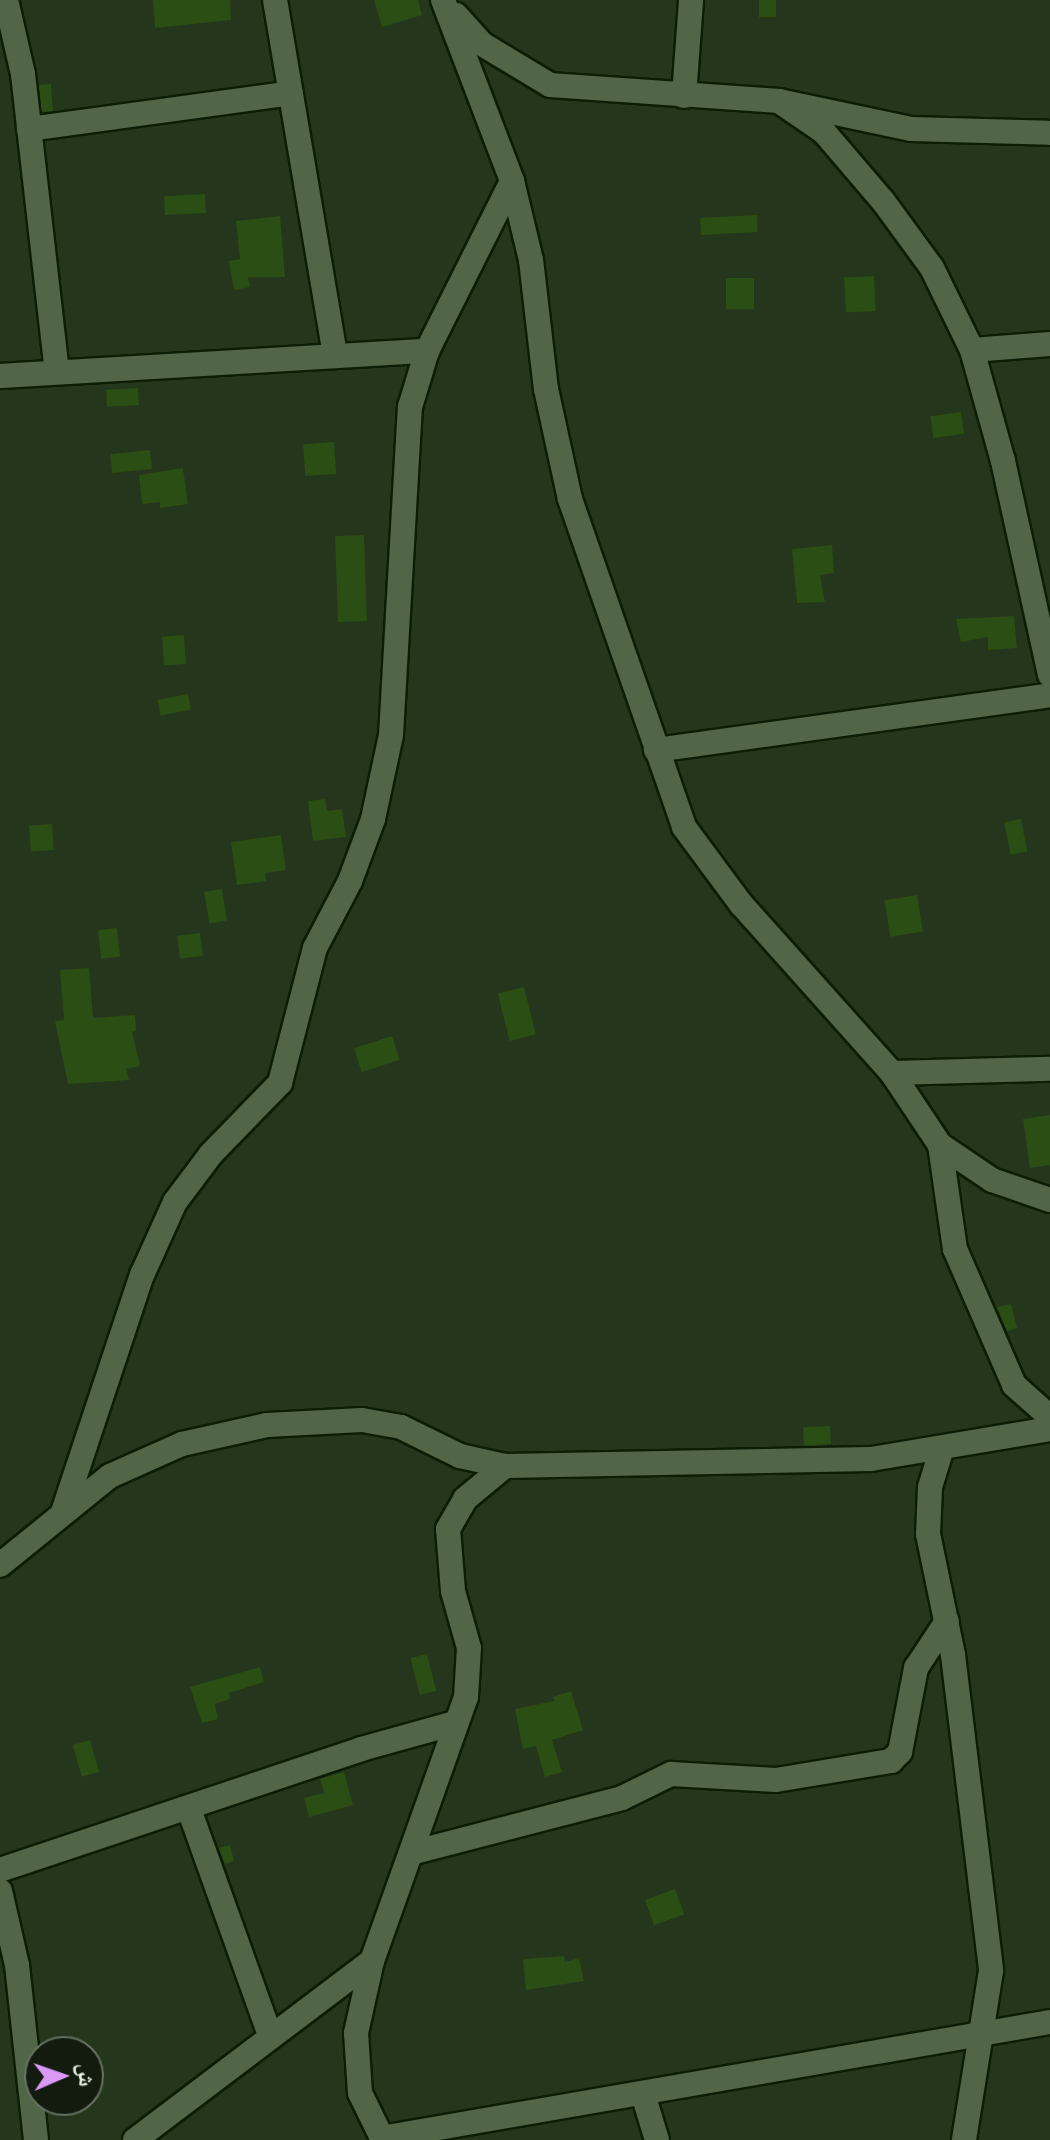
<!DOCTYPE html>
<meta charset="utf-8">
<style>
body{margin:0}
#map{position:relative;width:1050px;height:2140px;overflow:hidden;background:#24361b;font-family:"Zilla Slab","Noto Naskh Arabic",serif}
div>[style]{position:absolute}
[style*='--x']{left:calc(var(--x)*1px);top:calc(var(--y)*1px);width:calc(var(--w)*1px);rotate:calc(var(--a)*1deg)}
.building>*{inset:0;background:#2a4e14;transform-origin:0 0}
.roads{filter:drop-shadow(2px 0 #0c1d04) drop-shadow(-2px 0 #0c1d04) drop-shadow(0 2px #0c1d04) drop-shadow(0 -2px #0c1d04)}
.minor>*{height:24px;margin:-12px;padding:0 12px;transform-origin:12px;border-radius:12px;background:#516547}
span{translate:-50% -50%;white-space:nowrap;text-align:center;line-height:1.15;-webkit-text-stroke:6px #131b0f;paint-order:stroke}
.north{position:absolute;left:24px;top:2036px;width:80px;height:80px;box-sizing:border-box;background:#131b0f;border:2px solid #677163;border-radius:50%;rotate:88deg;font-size:22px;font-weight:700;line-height:32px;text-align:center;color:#e6f2e1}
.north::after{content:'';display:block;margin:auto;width:28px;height:36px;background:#db99f6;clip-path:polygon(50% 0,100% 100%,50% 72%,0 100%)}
</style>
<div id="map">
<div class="building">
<div style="clip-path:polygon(153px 0,230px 0,231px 20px,155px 28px)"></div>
<div style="clip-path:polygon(374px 0,418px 0,422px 15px,382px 27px)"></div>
<div style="left:759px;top:0;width:17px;height:17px"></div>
<div style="left:51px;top:84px;width:27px;height:12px;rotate:86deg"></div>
<div style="left:205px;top:194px;width:19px;height:41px;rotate:87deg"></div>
<div style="left:757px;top:215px;width:17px;height:57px;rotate:87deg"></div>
<div style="clip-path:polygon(280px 216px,285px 277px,248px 277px,250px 287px,234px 290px,229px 261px,240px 259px,236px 221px)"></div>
<div style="left:874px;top:276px;width:35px;height:30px;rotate:87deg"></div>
<div style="left:726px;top:278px;width:28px;height:31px"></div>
<div style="left:138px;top:388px;width:17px;height:32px;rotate:87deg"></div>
<div style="left:961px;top:412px;width:22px;height:31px;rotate:82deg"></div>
<div style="left:334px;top:442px;width:32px;height:31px;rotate:86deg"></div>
<div style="left:150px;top:450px;width:19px;height:40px;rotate:84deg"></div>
<div style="clip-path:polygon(183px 468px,188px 504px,160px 508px,160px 502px,142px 504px,139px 475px)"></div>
<div style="left:364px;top:535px;width:86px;height:29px;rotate:88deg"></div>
<div style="clip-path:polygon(832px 545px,834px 573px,820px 575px,825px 602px,797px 603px,792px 549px)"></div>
<div style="clip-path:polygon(1014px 616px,1017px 648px,988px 650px,988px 637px,961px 642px,956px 619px)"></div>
<div style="left:184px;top:635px;width:29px;height:22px;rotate:86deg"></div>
<div style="left:188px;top:694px;width:16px;height:31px;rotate:79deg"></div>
<div style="clip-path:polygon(325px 799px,327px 811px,342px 809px,346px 837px,313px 841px,308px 801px)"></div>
<div style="left:1021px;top:819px;width:33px;height:17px;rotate:79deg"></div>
<div style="left:52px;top:824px;width:26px;height:23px;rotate:86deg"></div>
<div style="clip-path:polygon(281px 835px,286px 870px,265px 873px,266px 881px,237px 885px,231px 842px)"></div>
<div style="left:222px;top:889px;width:32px;height:18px;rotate:81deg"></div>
<div style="left:917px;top:895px;width:37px;height:33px;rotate:81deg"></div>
<div style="left:117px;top:928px;width:29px;height:19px;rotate:84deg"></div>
<div style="left:200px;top:933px;width:23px;height:23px;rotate:83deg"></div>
<div style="clip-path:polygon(89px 968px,93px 1018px,135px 1015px,136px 1031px,132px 1032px,140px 1066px,126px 1069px,129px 1080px,68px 1084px,55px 1021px,64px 1020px,60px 970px)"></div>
<div style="left:524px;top:987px;width:49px;height:27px;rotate:76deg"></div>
<div style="left:392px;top:1036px;width:25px;height:40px;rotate:72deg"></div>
<div style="clip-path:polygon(1050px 1115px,1050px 1165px,1030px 1168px,1023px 1119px)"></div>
<div style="clip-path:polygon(1011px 1304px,1017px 1328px,1007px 1331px,997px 1307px)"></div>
<div style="left:830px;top:1426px;width:18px;height:27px;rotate:87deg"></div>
<div style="left:427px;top:1654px;width:38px;height:17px;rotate:76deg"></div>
<div style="clip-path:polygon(260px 1667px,264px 1682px,229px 1693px,230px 1699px,215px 1704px,218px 1719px,202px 1723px,190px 1687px)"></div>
<div style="clip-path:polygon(571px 1691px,583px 1730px,552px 1740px,562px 1772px,545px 1777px,536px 1746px,523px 1749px,515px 1709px,554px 1701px,553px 1697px)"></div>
<div style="left:90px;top:1740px;width:33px;height:18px;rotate:74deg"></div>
<div style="clip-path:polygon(344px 1772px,353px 1805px,309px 1817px,304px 1798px,324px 1793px,320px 1779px)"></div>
<div style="clip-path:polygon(230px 1845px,234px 1861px,225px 1864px,219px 1848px)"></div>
<div style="left:675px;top:1889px;width:27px;height:32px;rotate:70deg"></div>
<div style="clip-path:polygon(564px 1956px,565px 1962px,579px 1958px,584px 1981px,526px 1990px,523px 1959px)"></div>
</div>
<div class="roads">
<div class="minor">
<div style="--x:6;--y:0;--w:76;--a:77.1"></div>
<div style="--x:23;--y:74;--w:300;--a:83.5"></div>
<div style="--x:275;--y:0;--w:361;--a:80.4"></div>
<div style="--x:443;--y:0;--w:194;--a:69.1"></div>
<div style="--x:512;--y:181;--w:81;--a:76.5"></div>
<div style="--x:531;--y:260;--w:130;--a:83.4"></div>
<div style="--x:546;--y:389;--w:113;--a:77.7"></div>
<div style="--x:570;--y:499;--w:347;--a:70.8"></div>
<div style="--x:684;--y:827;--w:96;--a:53.5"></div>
<div style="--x:741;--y:904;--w:227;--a:48.2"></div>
<div style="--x:892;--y:1073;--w:87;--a:56.3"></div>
<div style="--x:940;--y:1145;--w:63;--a:33.9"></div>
<div style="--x:992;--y:1180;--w:61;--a:19"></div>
<div style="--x:456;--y:15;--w:39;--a:48"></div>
<div style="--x:482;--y:44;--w:79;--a:31.1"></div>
<div style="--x:550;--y:85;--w:230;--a:4"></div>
<div style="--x:779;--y:101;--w:135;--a:12"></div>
<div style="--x:911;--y:129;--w:139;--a:1.6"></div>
<div style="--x:684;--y:96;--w:96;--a:-85.8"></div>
<div style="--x:779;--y:101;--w:55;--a:34.6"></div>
<div style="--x:824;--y:132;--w:91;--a:49.5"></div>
<div style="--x:883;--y:201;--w:83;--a:53.8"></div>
<div style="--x:932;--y:268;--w:91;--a:64"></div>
<div style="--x:972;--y:350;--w:115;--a:74.4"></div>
<div style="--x:1003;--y:461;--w:219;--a:77.6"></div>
<div style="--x:29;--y:129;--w:264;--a:-7.8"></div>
<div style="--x:972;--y:350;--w:78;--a:-4.4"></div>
<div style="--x:0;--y:376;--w:428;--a:-3.4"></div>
<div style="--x:656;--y:750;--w:398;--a:-7.9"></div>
<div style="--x:892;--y:1073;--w:158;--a:-1.5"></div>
<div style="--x:940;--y:1145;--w:105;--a:81.8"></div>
<div style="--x:955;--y:1249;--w:148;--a:66.5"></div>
<div style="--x:1014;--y:1385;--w:48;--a:41.6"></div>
<div style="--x:942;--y:1448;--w:41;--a:107.1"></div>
<div style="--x:930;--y:1487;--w:47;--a:92.4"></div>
<div style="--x:928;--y:1534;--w:124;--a:78.3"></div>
<div style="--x:953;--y:1655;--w:318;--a:83.1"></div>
<div style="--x:991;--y:1971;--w:171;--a:99.1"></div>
<div style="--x:63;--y:1512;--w:250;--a:-71.6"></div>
<div style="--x:142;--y:1275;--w:80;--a:-65.7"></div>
<div style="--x:175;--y:1202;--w:60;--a:-53.1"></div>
<div style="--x:211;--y:1154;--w:99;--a:-45.8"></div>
<div style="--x:280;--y:1083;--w:139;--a:-75.5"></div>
<div style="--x:315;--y:948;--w:76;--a:-62.4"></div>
<div style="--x:350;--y:881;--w:66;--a:-69.6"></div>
<div style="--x:373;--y:819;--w:86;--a:-77.9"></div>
<div style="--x:391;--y:735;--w:329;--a:-86.7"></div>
<div style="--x:410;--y:407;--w:59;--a:-73.1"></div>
<div style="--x:427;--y:351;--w:190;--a:-63.4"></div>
<div style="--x:0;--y:1565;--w:141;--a:-39"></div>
<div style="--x:110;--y:1476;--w:79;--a:-24"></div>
<div style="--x:182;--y:1444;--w:87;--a:-12.6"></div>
<div style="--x:267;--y:1425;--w:95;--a:-3"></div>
<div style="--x:362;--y:1420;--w:40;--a:10"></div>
<div style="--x:401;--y:1427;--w:66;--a:26.2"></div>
<div style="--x:460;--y:1456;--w:46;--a:12.5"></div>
<div style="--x:505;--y:1466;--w:366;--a:-1.1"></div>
<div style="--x:871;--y:1459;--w:181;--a:-9.5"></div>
<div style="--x:189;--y:1809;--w:240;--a:70.3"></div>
<div style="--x:411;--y:1853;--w:218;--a:-14.6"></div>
<div style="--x:622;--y:1798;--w:55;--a:-26.1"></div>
<div style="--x:671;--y:1774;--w:105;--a:3.3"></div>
<div style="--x:776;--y:1780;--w:117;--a:-9.4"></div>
<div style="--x:891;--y:1761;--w:13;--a:-45"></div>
<div style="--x:900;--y:1752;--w:86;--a:-79.2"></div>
<div style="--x:916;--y:1668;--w:56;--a:-56.6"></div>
<div style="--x:0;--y:1870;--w:381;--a:-18.5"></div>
<div style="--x:361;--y:1749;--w:98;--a:-15.5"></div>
<div style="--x:0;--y:1891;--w:76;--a:77.1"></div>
<div style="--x:17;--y:1965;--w:176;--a:83.8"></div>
<div style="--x:643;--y:2094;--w:48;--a:73.1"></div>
<div style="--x:381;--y:2138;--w:679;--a:-9.84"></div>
<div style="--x:135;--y:2140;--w:297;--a:-37.1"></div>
<div style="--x:383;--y:2140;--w:52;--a:-116.1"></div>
<div style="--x:360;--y:2093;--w:60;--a:-93.8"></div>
<div style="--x:356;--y:2033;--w:74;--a:-77.5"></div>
<div style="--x:372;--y:1961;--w:280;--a:-70.4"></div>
<div style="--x:466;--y:1697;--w:49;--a:-86.5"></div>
<div style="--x:469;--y:1648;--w:59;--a:-105.7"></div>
<div style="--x:453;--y:1591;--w:62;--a:-94.6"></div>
<div style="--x:448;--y:1529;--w:34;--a:-60"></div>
<div style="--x:465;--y:1499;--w:52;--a:-39.5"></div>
</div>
</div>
<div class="north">ش</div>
</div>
